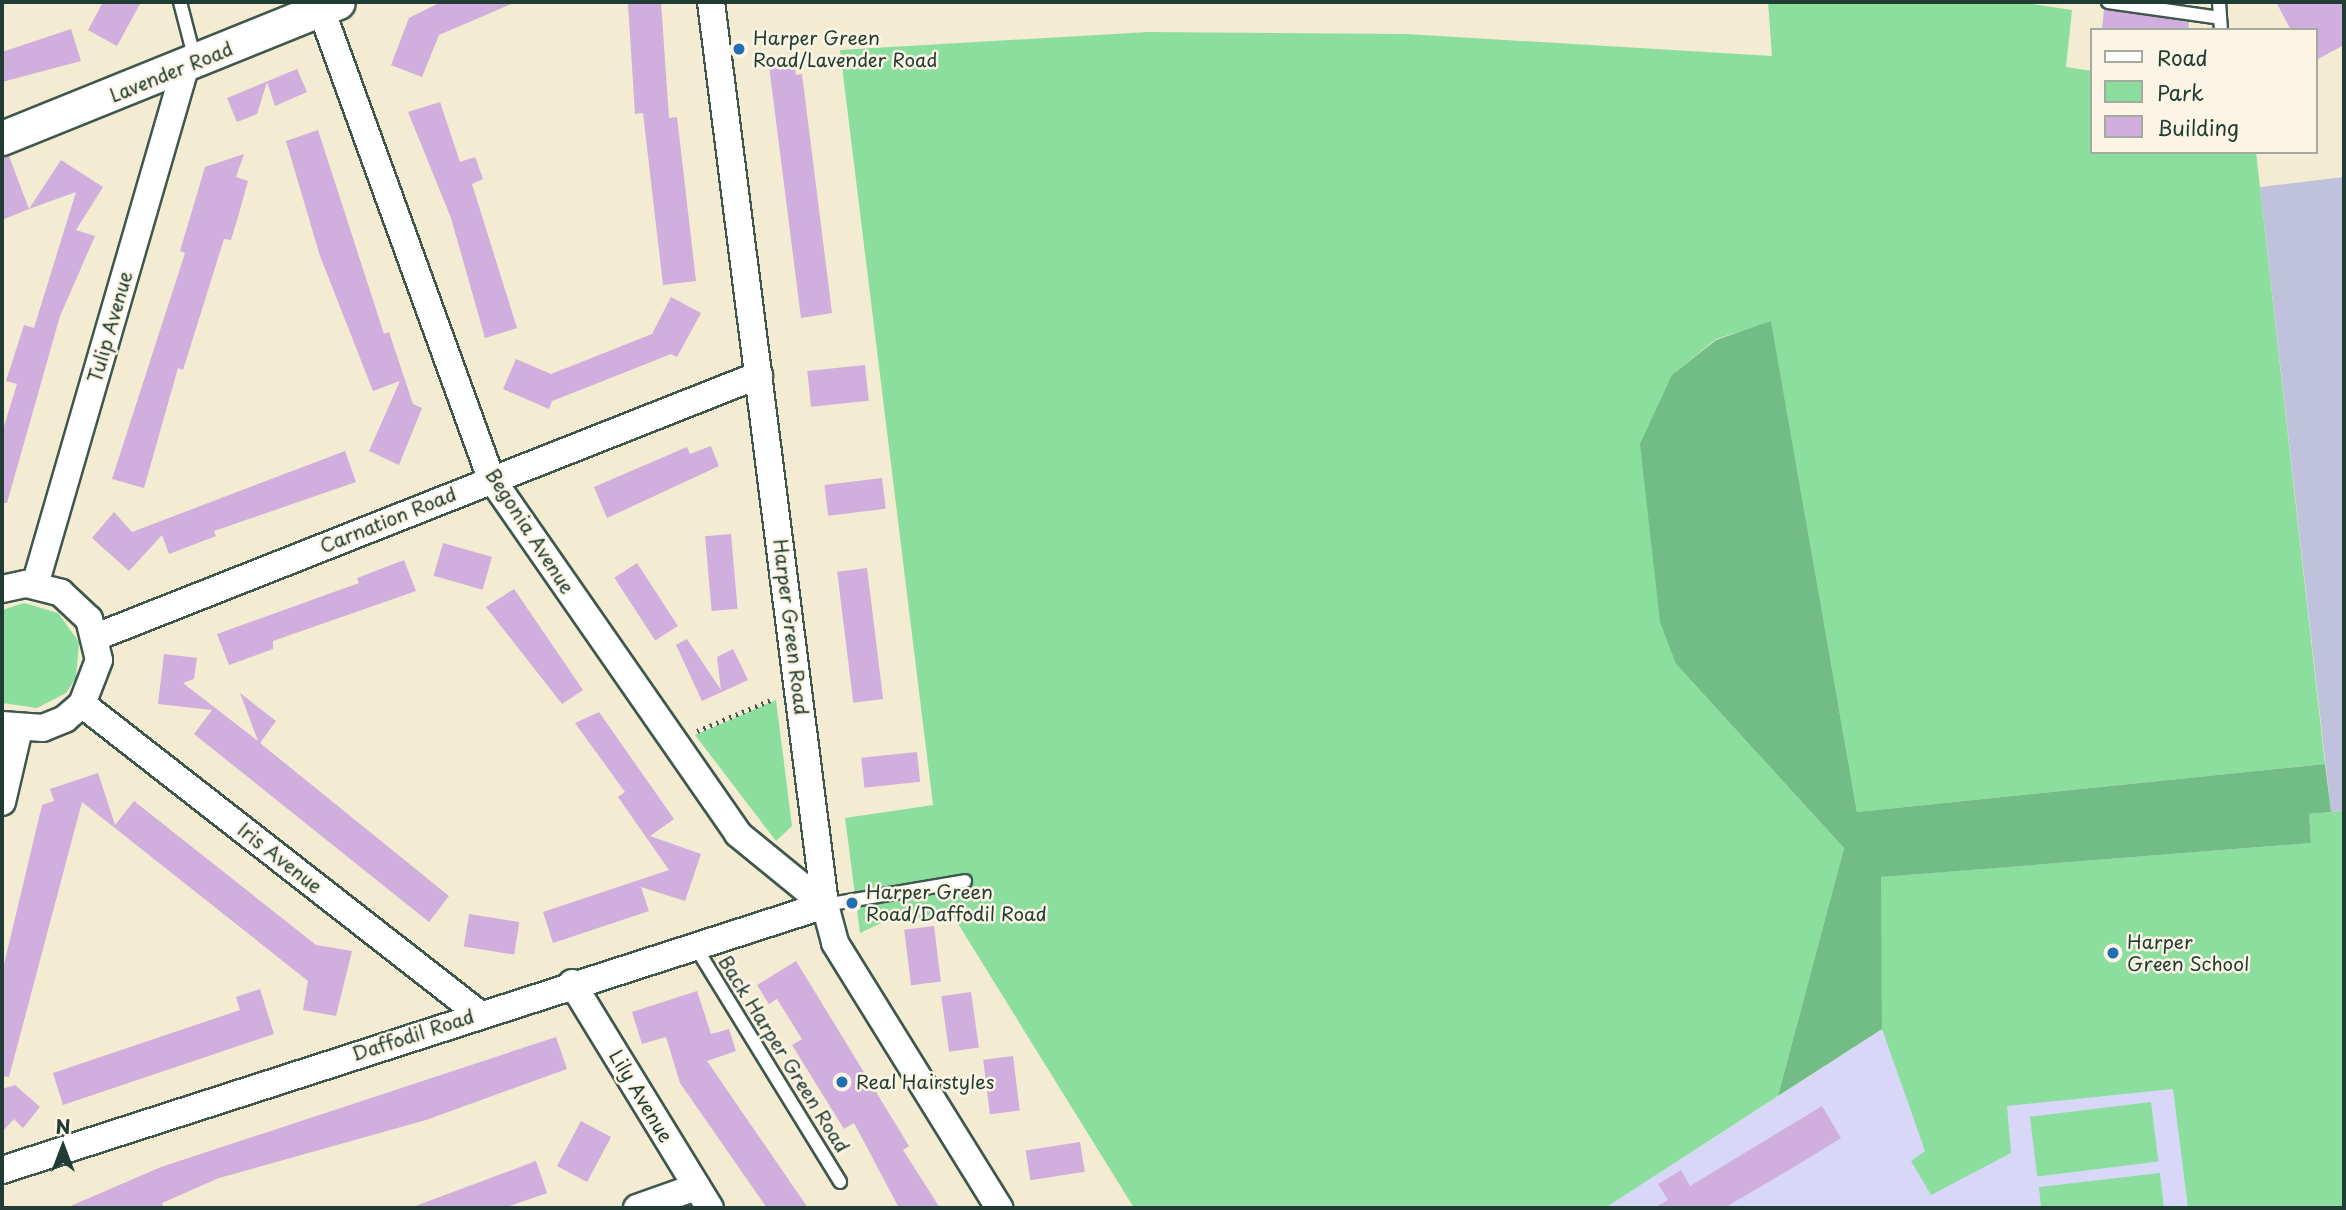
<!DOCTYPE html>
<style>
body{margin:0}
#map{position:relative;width:2346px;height:1210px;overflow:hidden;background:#f3ebd2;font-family:"Playpen Sans",sans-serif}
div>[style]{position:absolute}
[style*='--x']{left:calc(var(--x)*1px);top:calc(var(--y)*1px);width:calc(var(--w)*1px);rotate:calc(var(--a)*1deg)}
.built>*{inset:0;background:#d9d7f8}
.industrial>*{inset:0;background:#c0c2dd}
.green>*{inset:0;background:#8cde9e;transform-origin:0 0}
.forest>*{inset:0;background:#71bd85}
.building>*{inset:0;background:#d0aedd;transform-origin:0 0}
.path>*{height:4.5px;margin-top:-2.25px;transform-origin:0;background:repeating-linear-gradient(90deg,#3f574c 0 2px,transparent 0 7px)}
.roads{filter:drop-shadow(2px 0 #3f574c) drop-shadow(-2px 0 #3f574c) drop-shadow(0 2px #3f574c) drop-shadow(0 -2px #3f574c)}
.service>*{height:12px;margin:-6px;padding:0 6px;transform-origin:6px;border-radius:6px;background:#fff}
.minor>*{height:26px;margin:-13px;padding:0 13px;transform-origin:13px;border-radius:13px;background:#fff}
.tertiary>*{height:33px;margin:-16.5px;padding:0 16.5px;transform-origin:16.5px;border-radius:16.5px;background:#fff}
.dots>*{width:19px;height:19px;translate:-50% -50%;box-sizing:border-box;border:4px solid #fcf5e5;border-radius:50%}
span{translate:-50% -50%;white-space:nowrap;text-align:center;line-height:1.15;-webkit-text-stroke:5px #fcf5e5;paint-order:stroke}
.poi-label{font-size:19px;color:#1f3d34}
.left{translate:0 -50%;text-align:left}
.street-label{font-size:19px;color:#1f3d34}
.frame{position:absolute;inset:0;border:4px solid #1f3d34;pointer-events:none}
.legend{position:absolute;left:2090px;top:28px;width:228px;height:126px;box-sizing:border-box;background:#fcf5e5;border:2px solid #a4ab9e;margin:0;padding:9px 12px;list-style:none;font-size:21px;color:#1f3d34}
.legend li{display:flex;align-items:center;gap:14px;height:35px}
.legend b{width:35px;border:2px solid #a4ab9e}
.north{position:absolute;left:28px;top:1112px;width:70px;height:70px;-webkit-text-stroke:5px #fcf5e5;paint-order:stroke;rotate:0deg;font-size:19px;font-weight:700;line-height:28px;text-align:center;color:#1f3d34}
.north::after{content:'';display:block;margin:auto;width:24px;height:32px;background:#1f3d34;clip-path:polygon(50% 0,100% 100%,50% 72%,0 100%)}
</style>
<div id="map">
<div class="built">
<div style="clip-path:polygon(2344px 811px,2344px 1208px,1605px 1208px,1882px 1029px,1880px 877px)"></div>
</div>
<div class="industrial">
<div style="clip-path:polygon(2344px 177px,2344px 811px,2331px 812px,2260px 187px)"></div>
</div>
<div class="green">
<div style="clip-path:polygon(1768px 2px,2018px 2px,2072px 10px,2066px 67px,2092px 71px,2092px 152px,2256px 152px,2325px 764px,1857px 812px,1771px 322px,1716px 339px,1672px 375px,1676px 664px,1844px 848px,1778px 1096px,1605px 1208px,1134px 1208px,952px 914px,881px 923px,860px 933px,845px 818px,933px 805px,840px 50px,1148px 32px,1406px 34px,1772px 56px)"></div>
<div style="clip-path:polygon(24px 603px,58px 613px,79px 642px,76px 678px,66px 693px,37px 708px,2px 703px,2px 610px)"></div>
<div style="clip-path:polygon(776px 700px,792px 826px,776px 841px,695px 735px)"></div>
<div style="clip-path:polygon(2344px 811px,2344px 1208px,2188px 1208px,2173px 1089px,2007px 1106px,2011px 1153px,1931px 1195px,1911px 1161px,1925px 1151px,1882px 1029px,1880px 877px,2311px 843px,2309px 814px)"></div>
<div style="left:2151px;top:1102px;width:60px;height:122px;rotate:83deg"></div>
<div style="clip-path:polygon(2160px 1173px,2164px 1208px,2041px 1208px,2039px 1187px)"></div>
</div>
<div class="forest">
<div style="clip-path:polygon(1771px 321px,1857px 812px,2325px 764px,2331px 812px,2309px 814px,2311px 843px,1881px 877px,1882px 1029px,1778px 1096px,1844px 848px,1676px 664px,1660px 622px,1640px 444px,1672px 375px,1716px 340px)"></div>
</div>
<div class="building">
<div style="clip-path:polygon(103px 2px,141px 2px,117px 46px,88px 30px)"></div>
<div style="clip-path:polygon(441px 2px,516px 2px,439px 35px,422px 77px,391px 65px,409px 18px)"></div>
<div style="clip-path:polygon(661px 2px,669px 118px,677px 117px,696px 281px,663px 285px,643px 113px,635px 114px,628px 4px)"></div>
<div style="clip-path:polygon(2276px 2px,2344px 2px,2344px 45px,2316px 60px,2316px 30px,2291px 30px)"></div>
<div style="clip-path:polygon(2104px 9px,2189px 22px,2188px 30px,2102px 30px)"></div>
<div style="clip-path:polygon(71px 29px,81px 61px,2px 82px,2px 52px)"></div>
<div style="clip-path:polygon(794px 63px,796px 75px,802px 74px,832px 313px,801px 318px,769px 66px)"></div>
<div style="clip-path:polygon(297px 69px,307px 92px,275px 106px,267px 82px,257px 114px,237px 122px,227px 98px)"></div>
<div style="clip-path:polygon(440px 102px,460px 162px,475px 157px,483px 179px,472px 184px,517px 328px,485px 338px,451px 218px,408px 112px)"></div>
<div style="clip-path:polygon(318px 130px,384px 334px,389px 332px,413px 404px,422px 408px,399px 465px,369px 451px,400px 381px,373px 391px,320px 256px,286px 141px)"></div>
<div style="clip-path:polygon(244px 154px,236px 177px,248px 181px,238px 217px,231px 240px,224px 239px,183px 370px,178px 368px,144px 488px,112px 479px,185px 253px,180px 251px,205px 167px)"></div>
<div style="clip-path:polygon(9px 156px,29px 209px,2px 220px,2px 157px)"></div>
<div style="clip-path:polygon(61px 160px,103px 187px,76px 230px,95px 236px,60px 316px,7px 503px,2px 503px,2px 433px,17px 384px,6px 381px,24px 325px,34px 328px,76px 192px,29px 209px)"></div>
<div style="clip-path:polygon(671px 297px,701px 313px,677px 357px,671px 354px,603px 381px,552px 401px,549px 409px,503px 389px,516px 359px,551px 374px,652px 334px)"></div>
<div style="left:865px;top:365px;width:36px;height:58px;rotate:84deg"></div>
<div style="clip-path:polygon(711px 446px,719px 466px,607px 518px,594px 487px,687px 447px,690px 454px)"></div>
<div style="clip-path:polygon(345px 451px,356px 482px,214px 531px,216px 536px,169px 554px,162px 535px,129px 571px,92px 538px,114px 512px,132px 532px)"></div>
<div style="left:882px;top:478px;width:31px;height:58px;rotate:83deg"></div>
<div style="left:731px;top:534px;width:75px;height:26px;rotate:85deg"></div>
<div style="left:443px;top:543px;width:51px;height:34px;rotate:16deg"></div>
<div style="clip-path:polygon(404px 560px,416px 591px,273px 641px,273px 649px,229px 665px,217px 634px,359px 583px,357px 578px)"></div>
<div style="left:637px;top:563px;width:75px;height:27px;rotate:57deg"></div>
<div style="left:867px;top:568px;width:132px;height:30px;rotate:83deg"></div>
<div style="clip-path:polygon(514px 589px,583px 690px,562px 704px,486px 607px)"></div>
<div style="clip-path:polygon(687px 639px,721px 690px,717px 657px,733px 649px,748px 680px,702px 701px,676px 645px)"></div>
<div style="clip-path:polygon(164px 654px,197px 658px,194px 679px,183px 683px,258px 741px,240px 693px,276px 721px,260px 743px,449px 896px,429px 922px,194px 734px,212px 710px,158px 704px)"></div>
<div style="clip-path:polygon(599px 712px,674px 819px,650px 836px,701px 854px,685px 901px,641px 887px,649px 911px,553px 943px,543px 912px,669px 870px,618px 797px,625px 792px,575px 723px)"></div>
<div style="left:917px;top:752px;width:30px;height:56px;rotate:84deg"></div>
<div style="clip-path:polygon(98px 773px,115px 825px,134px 801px,316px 945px,352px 951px,336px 1016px,303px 1010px,308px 981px,82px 802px,9px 1077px,2px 1076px,2px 973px,42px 805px,54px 801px,50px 789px)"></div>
<div style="left:469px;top:914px;width:51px;height:33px;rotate:9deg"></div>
<div style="left:934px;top:926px;width:56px;height:30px;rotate:83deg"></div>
<div style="clip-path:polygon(796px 961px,909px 1146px,903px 1150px,940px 1208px,899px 1208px,854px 1123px,844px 1129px,792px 1045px,802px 1039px,777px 999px,769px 1004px,757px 985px)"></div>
<div style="clip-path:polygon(260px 989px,274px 1034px,63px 1105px,53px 1073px,240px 1010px,236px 997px)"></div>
<div style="clip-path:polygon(697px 991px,711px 1034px,729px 1029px,736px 1051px,707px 1061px,808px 1208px,767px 1208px,680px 1083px,666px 1037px,642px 1044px,632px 1012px)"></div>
<div style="left:971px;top:992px;width:56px;height:30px;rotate:82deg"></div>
<div style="clip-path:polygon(556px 1037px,567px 1069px,426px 1120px,219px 1178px,162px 1203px,164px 1208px,66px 1208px,161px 1167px)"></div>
<div style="left:1013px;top:1056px;width:55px;height:30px;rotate:83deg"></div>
<div style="clip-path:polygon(15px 1085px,40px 1107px,23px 1128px,14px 1119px,2px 1132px,2px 1089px)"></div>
<div style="clip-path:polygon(1822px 1106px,1841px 1138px,1799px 1164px,1724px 1208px,1654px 1208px,1668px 1200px,1658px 1184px,1681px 1170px,1690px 1186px)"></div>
<div style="left:581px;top:1121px;width:34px;height:51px;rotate:28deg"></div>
<div style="left:1080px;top:1142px;width:30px;height:55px;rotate:81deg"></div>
<div style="clip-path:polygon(536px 1161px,547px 1193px,504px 1208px,410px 1208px)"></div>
</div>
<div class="path">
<div style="--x:697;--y:731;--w:82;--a:-22.8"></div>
</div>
<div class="roads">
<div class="service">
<div style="--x:180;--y:2;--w:60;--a:75.5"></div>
<div style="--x:2108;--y:2;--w:113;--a:8.1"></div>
<div style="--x:2219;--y:2;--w:28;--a:86"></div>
<div style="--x:825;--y:905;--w:142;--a:-9.7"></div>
<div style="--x:695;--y:946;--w:277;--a:58.4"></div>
</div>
<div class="minor">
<div style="--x:711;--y:2;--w:910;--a:82.8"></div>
<div style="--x:825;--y:905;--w:39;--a:75"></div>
<div style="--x:835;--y:943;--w:312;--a:58.2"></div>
<div style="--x:321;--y:9;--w:499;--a:70.1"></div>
<div style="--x:491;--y:478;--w:433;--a:55.2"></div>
<div style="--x:738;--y:834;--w:112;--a:39.2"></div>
<div style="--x:35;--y:585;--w:538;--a:-73.82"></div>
<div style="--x:2;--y:589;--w:25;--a:-12"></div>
<div style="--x:26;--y:584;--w:36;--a:14"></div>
<div style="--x:61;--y:593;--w:38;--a:43"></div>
<div style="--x:89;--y:619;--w:42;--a:76.3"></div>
<div style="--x:99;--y:660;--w:47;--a:111.1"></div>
<div style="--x:82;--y:704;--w:23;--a:139"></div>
<div style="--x:65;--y:719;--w:24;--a:158"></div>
<div style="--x:43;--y:728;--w:41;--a:-175.8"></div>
<div style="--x:96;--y:637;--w:713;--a:-21.56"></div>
<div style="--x:82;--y:704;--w:502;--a:37.97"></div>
<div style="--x:2;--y:802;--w:75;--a:-76.9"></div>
<div style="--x:572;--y:983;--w:264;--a:58.5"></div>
<div style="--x:2;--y:1170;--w:865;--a:-17.85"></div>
<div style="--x:637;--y:1208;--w:63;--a:-19.6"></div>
</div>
<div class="tertiary">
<div style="--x:2;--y:138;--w:362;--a:-22"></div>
</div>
</div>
<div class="dots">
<div style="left:739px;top:49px;background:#1f6fb2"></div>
<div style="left:852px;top:903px;background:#1f6fb2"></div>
<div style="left:2113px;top:953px;background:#1f6fb2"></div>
<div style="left:842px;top:1082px;background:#1f6fb2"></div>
</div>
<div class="poi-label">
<span class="left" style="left:753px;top:49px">Harper Green<br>Road/Lavender Road</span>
<span class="left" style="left:866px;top:903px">Harper Green<br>Road/Daffodil Road</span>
<span class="left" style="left:2127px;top:953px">Harper<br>Green School</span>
<span class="left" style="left:856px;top:1082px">Real Hairstyles</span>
</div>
<div class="street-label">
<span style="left:171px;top:72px;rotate:-22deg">Lavender Road</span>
<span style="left:110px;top:327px;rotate:-74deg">Tulip Avenue</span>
<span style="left:388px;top:520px;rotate:-22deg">Carnation Road</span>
<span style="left:530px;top:531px;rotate:57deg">Begonia Avenue</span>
<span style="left:791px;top:627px;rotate:83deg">Harper Green Road</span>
<span style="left:280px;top:858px;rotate:38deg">Iris Avenue</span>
<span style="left:413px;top:1035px;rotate:-18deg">Daffodil Road</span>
<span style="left:784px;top:1054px;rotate:58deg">Back Harper Green Road</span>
<span style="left:641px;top:1096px;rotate:59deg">Lily Avenue</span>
</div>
<div class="frame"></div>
<ul class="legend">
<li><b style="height:9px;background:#fff"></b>Road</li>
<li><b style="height:19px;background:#8cde9e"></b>Park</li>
<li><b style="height:19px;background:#d0aedd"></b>Building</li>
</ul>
<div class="north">N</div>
</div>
